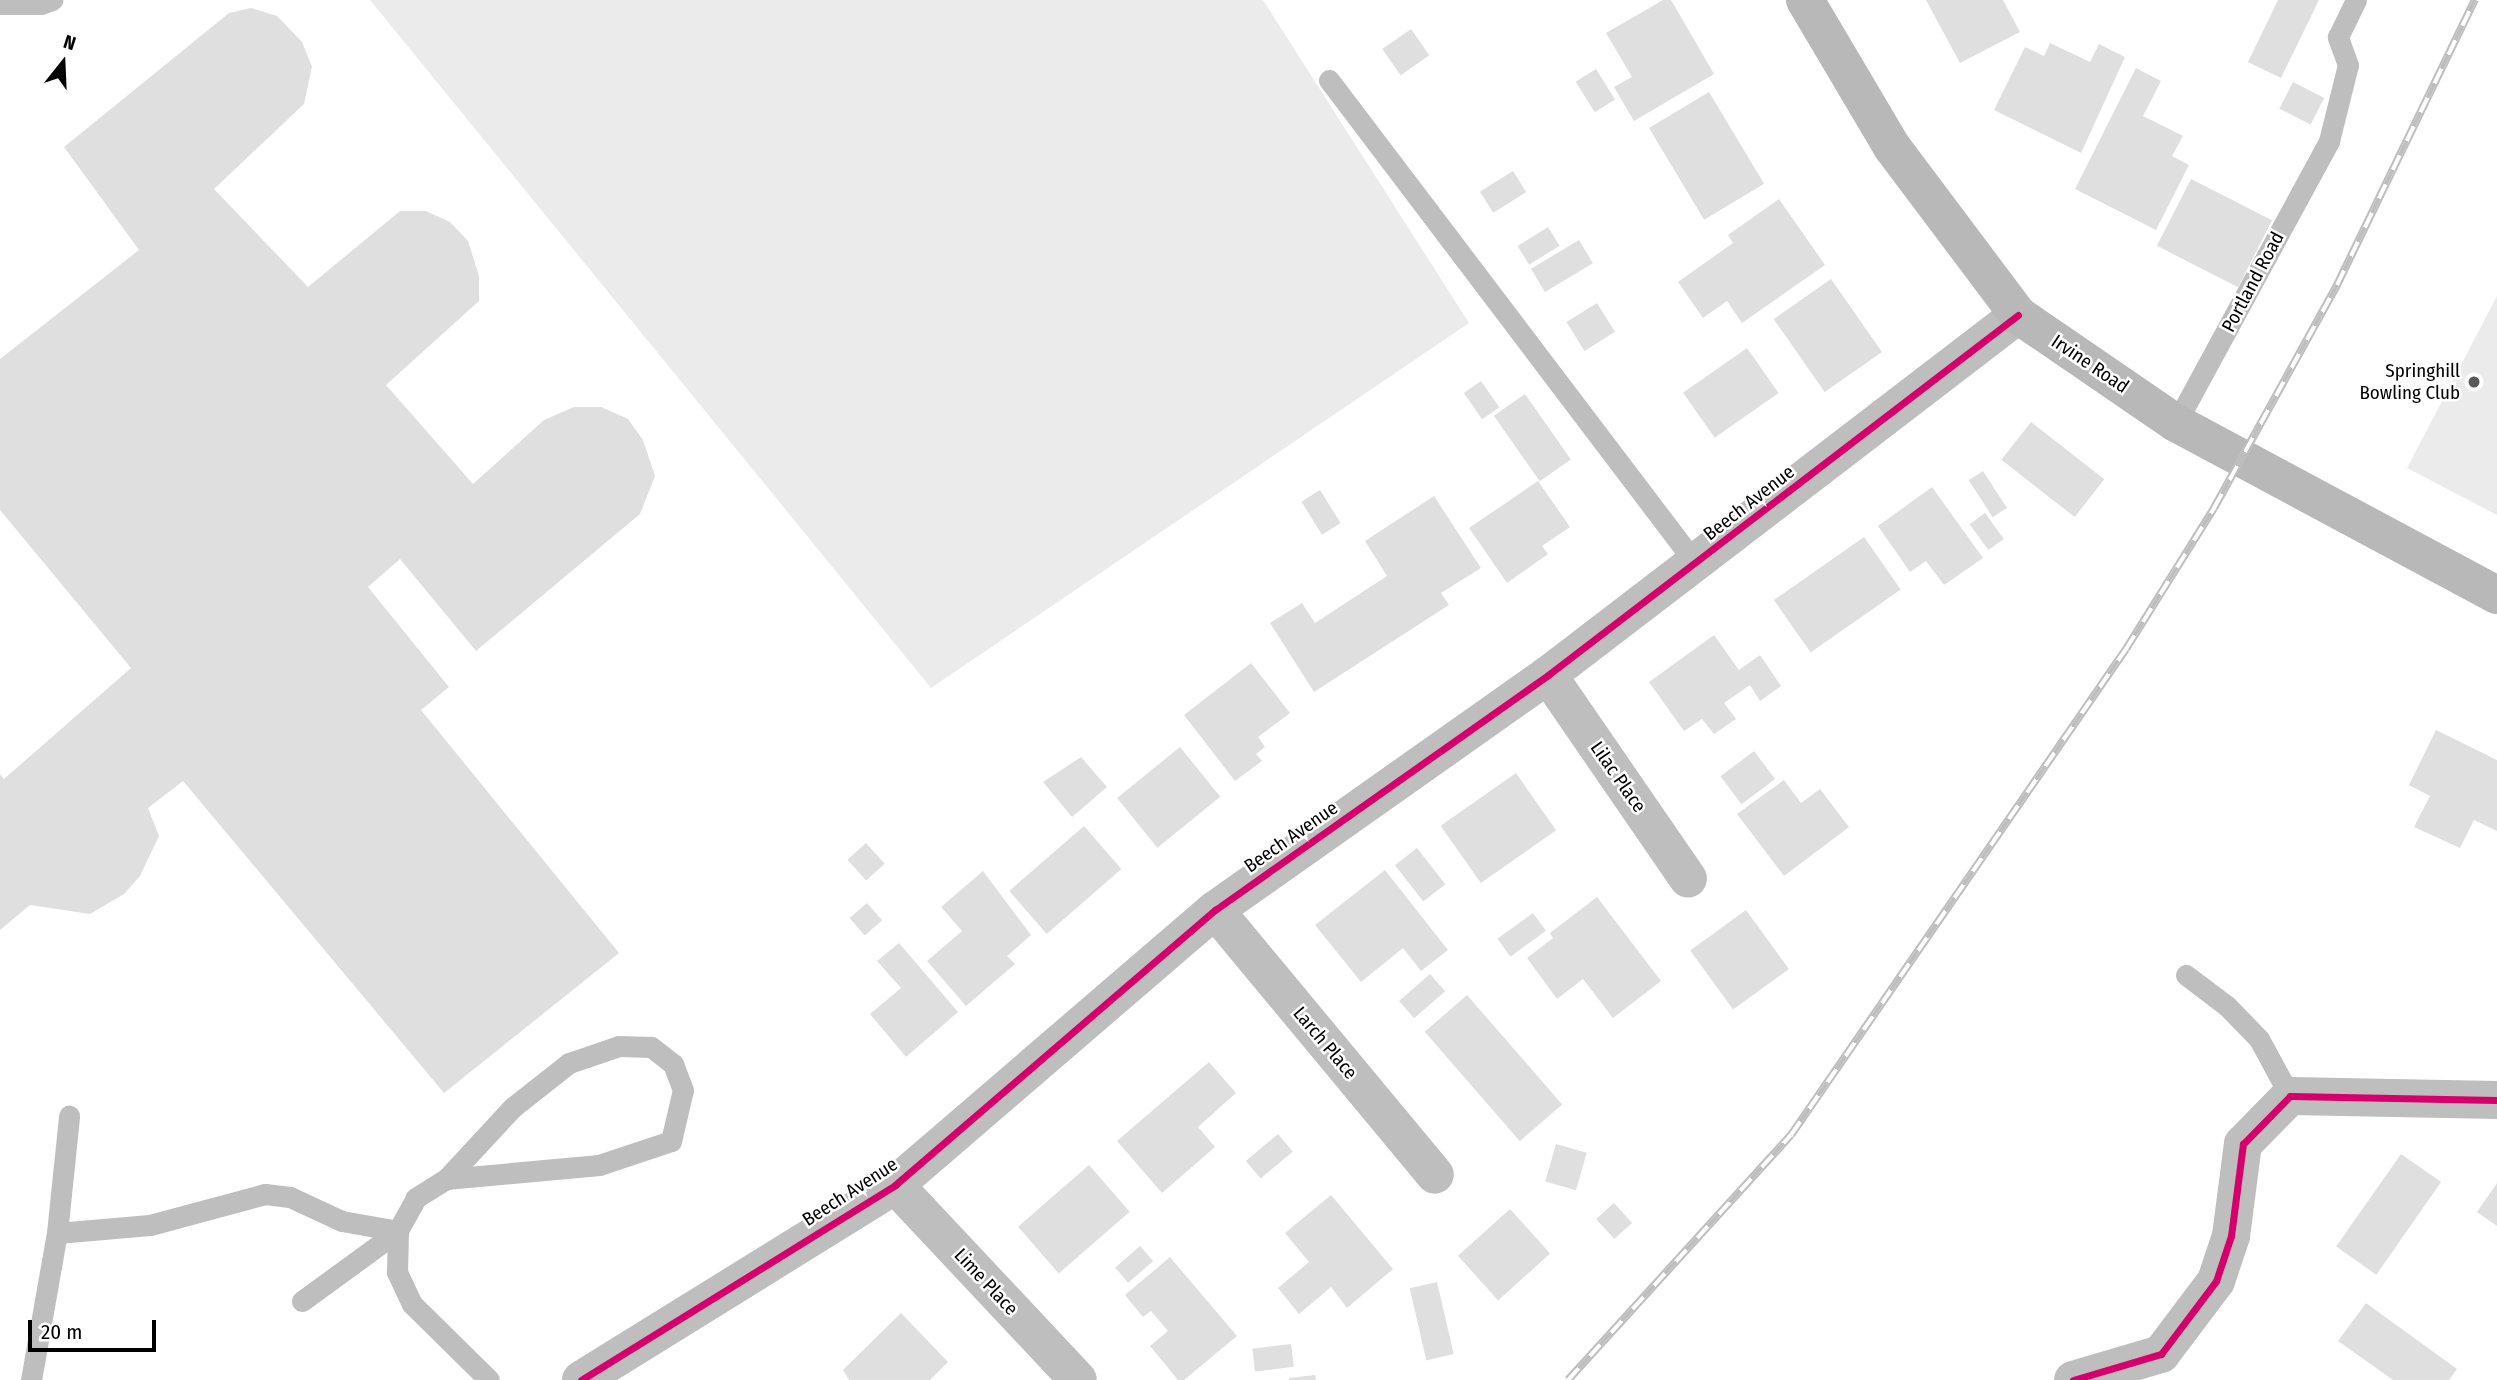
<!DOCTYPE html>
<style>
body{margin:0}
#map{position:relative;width:2497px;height:1380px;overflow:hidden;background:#fff;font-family:"Fira Sans Condensed",sans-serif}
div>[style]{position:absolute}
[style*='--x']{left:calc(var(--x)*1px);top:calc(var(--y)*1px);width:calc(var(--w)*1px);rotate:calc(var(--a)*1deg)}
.green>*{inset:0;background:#ebebeb}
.building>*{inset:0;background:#dfdfdf;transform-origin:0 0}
.lane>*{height:21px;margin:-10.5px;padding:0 10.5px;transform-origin:10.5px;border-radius:10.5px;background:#bebebe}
.street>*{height:38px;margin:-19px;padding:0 19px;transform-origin:19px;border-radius:19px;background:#bebebe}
.secondary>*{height:38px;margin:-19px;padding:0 19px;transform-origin:19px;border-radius:19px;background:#b8b8b8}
.rail>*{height:8px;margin-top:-4px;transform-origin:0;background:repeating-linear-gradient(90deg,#fff 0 16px,#bebebe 0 32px);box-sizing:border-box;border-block:2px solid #bebebe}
.cycleway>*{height:7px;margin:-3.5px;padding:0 3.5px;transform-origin:3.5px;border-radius:3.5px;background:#d6006c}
.dots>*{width:19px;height:19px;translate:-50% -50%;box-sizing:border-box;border:4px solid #fff;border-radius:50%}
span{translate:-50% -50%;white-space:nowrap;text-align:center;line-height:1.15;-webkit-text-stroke:5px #fff;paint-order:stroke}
.street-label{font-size:19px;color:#000}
.poi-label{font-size:19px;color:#000}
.right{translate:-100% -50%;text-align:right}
.north{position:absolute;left:28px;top:28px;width:70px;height:70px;-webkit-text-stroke:5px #fff;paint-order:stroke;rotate:18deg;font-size:19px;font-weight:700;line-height:28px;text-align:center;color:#000}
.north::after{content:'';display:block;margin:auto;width:24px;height:32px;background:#000;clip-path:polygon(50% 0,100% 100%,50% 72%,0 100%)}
.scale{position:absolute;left:28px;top:1320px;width:128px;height:32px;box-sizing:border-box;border:4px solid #000;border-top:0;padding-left:9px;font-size:21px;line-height:24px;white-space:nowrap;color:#000;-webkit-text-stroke:5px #fff;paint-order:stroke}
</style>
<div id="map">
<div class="green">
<div style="clip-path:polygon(370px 0,1263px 0,1469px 323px,931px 688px)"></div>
<div style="clip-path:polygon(2497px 296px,2497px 515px,2407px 468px)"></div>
</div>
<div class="building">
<div style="clip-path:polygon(1663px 0,1671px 0,1714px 74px,1634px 121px,1614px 87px,1632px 77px,1606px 33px)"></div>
<div style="clip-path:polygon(1926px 0,2003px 0,2020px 32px,1960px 63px)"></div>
<div style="clip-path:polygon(2278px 0,2319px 0,2281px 78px,2248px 62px)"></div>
<div style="clip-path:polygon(251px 8px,277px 16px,302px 42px,312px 67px,304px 104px,214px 189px,308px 287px,400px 211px,426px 211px,450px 222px,468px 241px,479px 276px,479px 301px,386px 385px,473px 484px,544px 420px,574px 407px,601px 407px,628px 419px,643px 440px,655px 476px,640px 514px,476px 651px,400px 559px,368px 587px,449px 687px,421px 710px,619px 953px,444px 1093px,183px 781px,148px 808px,159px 836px,140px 876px,124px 894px,90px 914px,30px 905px,0 930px,0 774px,4px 779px,131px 668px,0 510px,0 359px,139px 250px,64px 147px,229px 13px)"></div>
<div style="left:1411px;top:29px;width:32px;height:35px;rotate:55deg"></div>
<div style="clip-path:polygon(2050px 43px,2090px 62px,2099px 44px,2125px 57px,2081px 153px,1994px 110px,2025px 47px,2044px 56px)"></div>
<div style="clip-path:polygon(2136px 68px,2161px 81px,2143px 116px,2183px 136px,2172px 156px,2189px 165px,2156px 230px,2075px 189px)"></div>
<div style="left:1596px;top:69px;width:36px;height:24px;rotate:58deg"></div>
<div style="left:2293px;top:82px;width:35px;height:30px;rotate:27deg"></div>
<div style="left:1709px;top:92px;width:107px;height:70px;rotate:59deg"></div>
<div style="left:1513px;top:171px;width:25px;height:39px;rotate:58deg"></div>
<div style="left:2191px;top:179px;width:91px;height:75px;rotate:27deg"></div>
<div style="clip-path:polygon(1779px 199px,1825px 265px,1742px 323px,1727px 301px,1703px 318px,1678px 282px,1733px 243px,1728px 235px)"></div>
<div style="left:1548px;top:227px;width:22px;height:36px;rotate:58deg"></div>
<div style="left:1579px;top:240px;width:27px;height:56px;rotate:59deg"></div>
<div style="left:1831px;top:279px;width:89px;height:70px;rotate:55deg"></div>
<div style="left:1597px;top:303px;width:34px;height:36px;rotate:58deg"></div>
<div style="left:1747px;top:348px;width:55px;height:78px;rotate:55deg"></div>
<div style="left:1481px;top:381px;width:32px;height:21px;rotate:55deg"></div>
<div style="left:1525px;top:394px;width:80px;height:38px;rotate:55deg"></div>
<div style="left:2031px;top:422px;width:93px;height:48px;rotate:38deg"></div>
<div style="left:1983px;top:471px;width:44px;height:17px;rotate:57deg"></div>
<div style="clip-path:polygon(1538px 481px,1570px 527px,1542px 546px,1548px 554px,1507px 583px,1469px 528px)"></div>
<div style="clip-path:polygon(1932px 487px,1983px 558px,1944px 585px,1926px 561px,1910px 572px,1878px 526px)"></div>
<div style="left:1320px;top:490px;width:39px;height:22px;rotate:58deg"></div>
<div style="clip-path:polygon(1434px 496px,1481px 568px,1441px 593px,1449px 605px,1314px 692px,1270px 623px,1302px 603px,1315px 623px,1387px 576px,1365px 541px)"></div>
<div style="left:1985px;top:513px;width:32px;height:19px;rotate:54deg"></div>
<div style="left:1864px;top:537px;width:64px;height:110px;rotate:55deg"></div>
<div style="clip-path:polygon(1714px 635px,1739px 670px,1760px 655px,1781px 686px,1760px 701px,1750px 685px,1724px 703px,1736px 719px,1714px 734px,1702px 719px,1684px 731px,1649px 682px)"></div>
<div style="clip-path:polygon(1251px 663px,1290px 713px,1258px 737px,1265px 747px,1256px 754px,1262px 761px,1235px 781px,1184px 715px)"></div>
<div style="clip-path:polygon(2436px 730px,2497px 760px,2497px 831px,2474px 820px,2460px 848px,2414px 827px,2430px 796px,2409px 785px)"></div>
<div style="left:1180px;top:747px;width:64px;height:81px;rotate:51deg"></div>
<div style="left:1754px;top:751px;width:35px;height:42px;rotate:53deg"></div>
<div style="clip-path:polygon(1081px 757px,1107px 787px,1072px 817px,1043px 782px)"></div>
<div style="left:1516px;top:773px;width:70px;height:92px;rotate:55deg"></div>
<div style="clip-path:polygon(1784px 780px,1801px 803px,1820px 789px,1849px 827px,1784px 876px,1737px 814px)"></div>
<div style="left:1084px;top:826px;width:57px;height:99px;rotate:49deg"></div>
<div style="left:866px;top:843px;width:28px;height:25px;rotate:48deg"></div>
<div style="left:1417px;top:848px;width:46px;height:28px;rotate:52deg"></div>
<div style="clip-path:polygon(1385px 870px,1448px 950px,1421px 971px,1403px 948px,1361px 982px,1315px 925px)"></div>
<div style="clip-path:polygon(983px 871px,1031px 935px,1007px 956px,1015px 964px,966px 1006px,927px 961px,962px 931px,941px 907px)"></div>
<div style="clip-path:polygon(1597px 897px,1661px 981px,1613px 1018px,1583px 979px,1557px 999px,1527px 958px,1553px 938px,1550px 933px)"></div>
<div style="left:867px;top:903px;width:23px;height:23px;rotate:49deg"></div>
<div style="left:1746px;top:910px;width:73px;height:69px;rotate:54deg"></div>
<div style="left:1533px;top:913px;width:22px;height:44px;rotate:54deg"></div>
<div style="clip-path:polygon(899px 943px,958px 1012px,906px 1057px,870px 1014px,901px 988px,877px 961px)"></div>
<div style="left:1430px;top:974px;width:23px;height:41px;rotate:49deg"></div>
<div style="left:1467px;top:995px;width:145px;height:56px;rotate:49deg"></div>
<div style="clip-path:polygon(1209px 1062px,1236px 1093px,1198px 1127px,1215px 1147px,1162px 1193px,1117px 1141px)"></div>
<div style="left:1278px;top:1134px;width:23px;height:42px;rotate:50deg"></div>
<div style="left:1556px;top:1144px;width:32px;height:39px;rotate:16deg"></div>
<div style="left:2401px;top:1154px;width:49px;height:113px;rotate:35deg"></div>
<div style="left:1089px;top:1165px;width:62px;height:94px;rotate:49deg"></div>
<div style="clip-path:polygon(2497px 1183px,2497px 1226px,2477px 1212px)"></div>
<div style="clip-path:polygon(1331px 1195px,1393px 1269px,1347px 1308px,1331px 1287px,1299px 1314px,1278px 1288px,1309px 1262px,1285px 1233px)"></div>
<div style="left:1614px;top:1203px;width:27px;height:24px;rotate:48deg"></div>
<div style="left:1510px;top:1209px;width:60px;height:70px;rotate:48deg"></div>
<div style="left:1140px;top:1246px;width:20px;height:33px;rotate:49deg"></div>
<div style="clip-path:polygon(1170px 1257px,1237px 1336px,1184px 1380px,1178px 1380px,1150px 1346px,1168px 1331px,1151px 1311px,1143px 1317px,1125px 1295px)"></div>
<div style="left:1437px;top:1282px;width:74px;height:28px;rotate:77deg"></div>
<div style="clip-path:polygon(2366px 1303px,2457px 1369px,2449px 1380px,2393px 1380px,2338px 1341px)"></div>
<div style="clip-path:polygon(901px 1313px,948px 1362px,930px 1380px,849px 1380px,843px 1370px)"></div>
<div style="left:1291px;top:1344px;width:23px;height:39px;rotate:83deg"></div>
<div style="clip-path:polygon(1315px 1375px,1316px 1380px,1289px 1380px,1289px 1378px)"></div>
</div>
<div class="lane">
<div style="--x:0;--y:4;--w:41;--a:0"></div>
<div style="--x:41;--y:4;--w:12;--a:-20"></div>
<div style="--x:1329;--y:80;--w:607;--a:52.83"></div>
<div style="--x:2176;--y:423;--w:321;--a:-61.5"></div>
<div style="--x:2329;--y:141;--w:78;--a:-76"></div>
<div style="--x:2348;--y:65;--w:30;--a:-110"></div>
<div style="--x:2338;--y:37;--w:41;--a:-64.1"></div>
<div style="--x:2186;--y:975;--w:51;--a:37.1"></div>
<div style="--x:2227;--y:1006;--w:46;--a:45.9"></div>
<div style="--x:2259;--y:1039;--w:65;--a:61.5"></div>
<div style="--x:446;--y:1179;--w:154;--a:-5.2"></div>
<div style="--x:599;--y:1165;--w:76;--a:-18.4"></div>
<div style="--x:671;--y:1141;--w:52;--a:-76.8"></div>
<div style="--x:683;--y:1090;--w:28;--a:-111"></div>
<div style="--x:673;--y:1064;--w:28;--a:-142"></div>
<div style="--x:651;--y:1047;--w:32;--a:-178"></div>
<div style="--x:619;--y:1046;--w:53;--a:161.2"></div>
<div style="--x:569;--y:1063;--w:71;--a:141.8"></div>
<div style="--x:513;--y:1107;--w:98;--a:132.9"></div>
<div style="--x:446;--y:1179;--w:36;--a:148"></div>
<div style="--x:416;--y:1198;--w:38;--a:119"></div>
<div style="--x:398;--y:1231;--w:41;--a:91.4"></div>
<div style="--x:397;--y:1272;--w:35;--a:65"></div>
<div style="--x:412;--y:1304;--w:108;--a:44.6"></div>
<div style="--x:57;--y:1233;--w:93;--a:-4.9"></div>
<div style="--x:150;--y:1225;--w:119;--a:-15.1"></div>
<div style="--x:265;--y:1194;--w:25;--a:7"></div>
<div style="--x:290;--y:1197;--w:57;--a:24.8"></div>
<div style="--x:342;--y:1221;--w:57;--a:10.1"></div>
<div style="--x:302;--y:1301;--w:119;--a:-36.1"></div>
<div style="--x:31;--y:1380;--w:149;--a:-80"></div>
<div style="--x:57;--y:1233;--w:118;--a:-84.1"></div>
</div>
<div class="street">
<div style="--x:1548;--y:675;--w:247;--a:55.5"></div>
<div style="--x:1215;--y:910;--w:344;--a:50.3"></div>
<div style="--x:895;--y:1185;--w:267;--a:46.8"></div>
<div style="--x:581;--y:1380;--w:370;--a:-31.8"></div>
<div style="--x:895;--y:1185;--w:422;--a:-40.7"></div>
<div style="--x:1215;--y:910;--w:408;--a:-35.2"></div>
<div style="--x:1548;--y:675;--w:592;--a:-37.45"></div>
<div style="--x:2073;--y:1380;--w:92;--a:-16.5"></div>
<div style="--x:2161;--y:1354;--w:91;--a:-53"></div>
<div style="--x:2216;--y:1281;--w:47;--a:-71.6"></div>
<div style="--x:2231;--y:1236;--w:93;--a:-82.6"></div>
<div style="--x:2243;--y:1144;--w:67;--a:-45.6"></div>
<div style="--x:2290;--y:1096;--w:207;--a:1.1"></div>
</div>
<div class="secondary">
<div style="--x:1805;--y:0;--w:171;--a:59.4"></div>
<div style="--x:1892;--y:147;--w:210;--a:53.1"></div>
<div style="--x:2018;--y:315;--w:191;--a:34.4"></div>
<div style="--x:2176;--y:423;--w:364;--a:28.2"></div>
</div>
<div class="rail">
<div style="--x:1568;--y:1380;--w:331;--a:-47.7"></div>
<div style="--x:1791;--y:1135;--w:590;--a:-55.42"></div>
<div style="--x:2126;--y:649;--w:166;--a:-58"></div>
<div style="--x:2214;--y:508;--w:255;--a:-61.1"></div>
<div style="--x:2337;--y:285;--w:317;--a:-64.2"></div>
</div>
<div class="cycleway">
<div style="--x:581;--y:1380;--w:370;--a:-31.8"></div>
<div style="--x:895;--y:1185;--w:422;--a:-40.7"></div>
<div style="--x:1215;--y:910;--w:408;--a:-35.2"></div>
<div style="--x:1548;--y:675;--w:592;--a:-37.45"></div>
<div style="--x:2073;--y:1380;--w:92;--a:-16.5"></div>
<div style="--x:2161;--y:1354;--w:91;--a:-53"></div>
<div style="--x:2216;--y:1281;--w:47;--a:-71.6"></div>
<div style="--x:2231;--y:1236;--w:93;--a:-82.6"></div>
<div style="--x:2243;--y:1144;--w:67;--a:-45.6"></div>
<div style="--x:2290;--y:1096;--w:207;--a:1.1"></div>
</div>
<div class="dots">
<div style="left:2474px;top:382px;background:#595959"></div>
</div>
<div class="street-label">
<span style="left:2253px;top:282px;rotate:-62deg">Portland Road</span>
<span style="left:2090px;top:364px;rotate:34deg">Irvine Road</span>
<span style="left:1749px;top:503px;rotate:-38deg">Beech Avenue</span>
<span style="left:1618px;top:777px;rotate:55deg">Lilac Place</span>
<span style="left:1291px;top:837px;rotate:-35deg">Beech Avenue</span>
<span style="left:1325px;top:1043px;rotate:50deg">Larch Place</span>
<span style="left:850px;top:1192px;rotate:-33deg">Beech Avenue</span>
<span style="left:986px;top:1282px;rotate:47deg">Lime Place</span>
</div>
<div class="poi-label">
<span class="right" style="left:2460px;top:382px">Springhill<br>Bowling Club</span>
</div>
<div class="north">N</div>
<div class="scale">20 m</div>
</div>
